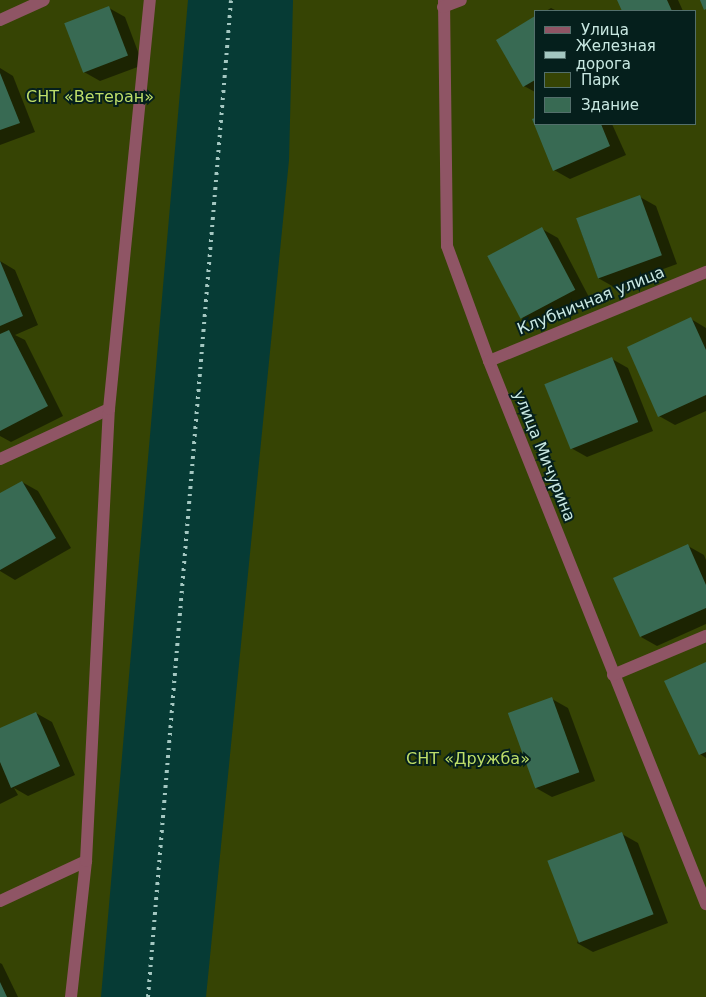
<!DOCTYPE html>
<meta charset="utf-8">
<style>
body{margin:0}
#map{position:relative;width:706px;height:997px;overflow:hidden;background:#063b35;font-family:"DejaVu Sans",sans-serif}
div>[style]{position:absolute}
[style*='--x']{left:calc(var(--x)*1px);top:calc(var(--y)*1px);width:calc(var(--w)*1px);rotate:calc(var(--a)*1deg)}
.green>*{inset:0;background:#364404}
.shadow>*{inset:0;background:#0007}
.building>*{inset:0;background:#386a53;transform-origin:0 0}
.service>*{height:12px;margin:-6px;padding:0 6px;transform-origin:6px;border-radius:6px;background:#8f5565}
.minor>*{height:12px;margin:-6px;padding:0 6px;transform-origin:6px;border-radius:6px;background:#8f5565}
.rail>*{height:4px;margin-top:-2px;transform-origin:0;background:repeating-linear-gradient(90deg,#a4c7c1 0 2.5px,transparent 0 7.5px)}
span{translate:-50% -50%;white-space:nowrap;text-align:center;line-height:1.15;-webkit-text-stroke:4px #051f1c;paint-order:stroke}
.park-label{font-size:16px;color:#bede69}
.street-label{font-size:16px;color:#c9e8e2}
.legend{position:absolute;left:534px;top:10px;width:162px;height:115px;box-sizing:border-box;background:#051f1c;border:1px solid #536f6b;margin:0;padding:6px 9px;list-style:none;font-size:15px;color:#c9e8e2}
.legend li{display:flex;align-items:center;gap:10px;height:25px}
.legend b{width:25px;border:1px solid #536f6b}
</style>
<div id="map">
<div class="green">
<div style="clip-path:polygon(0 0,188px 0,101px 997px,0 997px)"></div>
<div style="clip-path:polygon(evenodd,293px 0,706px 0,706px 997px,206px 997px,289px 160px,293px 0,535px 11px,695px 11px,695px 124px,535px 124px,535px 11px)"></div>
</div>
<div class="shadow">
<div style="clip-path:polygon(619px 0,678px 0,683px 11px,624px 11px)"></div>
<div style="clip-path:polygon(109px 8px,125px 17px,143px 65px,100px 81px,84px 72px)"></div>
<div style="clip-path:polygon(551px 8px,557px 11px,546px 11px)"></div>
<div style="clip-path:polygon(535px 18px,535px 92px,524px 86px)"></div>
<div style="clip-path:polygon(0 68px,13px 76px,35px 132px,0 145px)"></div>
<div style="clip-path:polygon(535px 124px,612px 124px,626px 155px,570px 179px,554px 170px)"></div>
<div style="clip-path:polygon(640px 197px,656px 206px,677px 264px,614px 287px,598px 278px,577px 220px)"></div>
<div style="clip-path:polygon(542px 229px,558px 238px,590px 299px,536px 327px,520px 317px)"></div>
<div style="clip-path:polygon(0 261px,15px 270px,38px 325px,15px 335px,25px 340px,63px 416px,11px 442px,0 436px)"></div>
<div style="clip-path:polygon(691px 319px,706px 328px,706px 411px,675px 425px,659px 416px)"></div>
<div style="clip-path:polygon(612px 359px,628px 368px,653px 431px,587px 457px,571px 448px)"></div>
<div style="clip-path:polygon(22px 482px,38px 491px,71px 548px,15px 580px,0 571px,0 495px)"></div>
<div style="clip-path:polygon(688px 546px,704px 555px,706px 560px,706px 624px,657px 646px,641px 637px)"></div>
<div style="clip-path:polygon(706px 663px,706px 758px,700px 754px)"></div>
<div style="clip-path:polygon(552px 699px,568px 708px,595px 781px,552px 797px,536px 788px)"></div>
<div style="clip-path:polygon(36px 713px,52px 722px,75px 775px,28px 796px,14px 788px,18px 795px,0 804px,0 729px)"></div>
<div style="clip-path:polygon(622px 834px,638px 843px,668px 923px,593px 952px,577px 943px)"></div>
<div style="clip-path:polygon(0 963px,2px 964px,18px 997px,0 997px)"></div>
</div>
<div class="building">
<div style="clip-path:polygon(617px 0,667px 0,672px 11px,622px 11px)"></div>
<div style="clip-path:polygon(700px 0,706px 0,706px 9px,704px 10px)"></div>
<div style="left:109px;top:6px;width:53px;height:48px;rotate:69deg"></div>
<div style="clip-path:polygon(535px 16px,535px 80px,523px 87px,496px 40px)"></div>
<div style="clip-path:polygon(0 73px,20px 123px,0 130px)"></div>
<div style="clip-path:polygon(535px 118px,535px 124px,601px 124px,610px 146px,553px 171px,532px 119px)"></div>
<div style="left:640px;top:195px;width:64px;height:68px;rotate:70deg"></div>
<div style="left:542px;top:227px;width:71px;height:62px;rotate:62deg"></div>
<div style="clip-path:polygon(0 261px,23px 316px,0 326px)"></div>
<div style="clip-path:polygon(691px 317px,706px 350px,706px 395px,658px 417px,627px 347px)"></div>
<div style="clip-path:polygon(9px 330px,48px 406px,0 431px,0 334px)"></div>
<div style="left:612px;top:357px;width:70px;height:73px;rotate:68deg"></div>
<div style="clip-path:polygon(22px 481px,56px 538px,0 570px,0 493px)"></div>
<div style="clip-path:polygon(688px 544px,706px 585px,706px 608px,640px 637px,613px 578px)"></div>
<div style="clip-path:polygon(706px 662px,706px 752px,699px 755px,664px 681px)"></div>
<div style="left:552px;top:697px;width:80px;height:47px;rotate:70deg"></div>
<div style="clip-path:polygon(36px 712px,60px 766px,11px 788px,0 762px,0 728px)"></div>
<div style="left:622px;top:832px;width:88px;height:80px;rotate:69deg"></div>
<div style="clip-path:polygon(0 982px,7px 997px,0 997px)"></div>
</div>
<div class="service">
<div style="--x:0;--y:20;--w:48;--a:-24.4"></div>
<div style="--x:0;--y:459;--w:120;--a:-24.6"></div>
</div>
<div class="minor">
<div style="--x:444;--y:0;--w:246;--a:89.3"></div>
<div style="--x:447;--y:246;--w:122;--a:69.9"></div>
<div style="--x:489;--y:361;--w:585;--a:68.22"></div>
<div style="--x:443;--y:7;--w:19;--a:-21"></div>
<div style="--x:489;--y:361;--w:235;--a:-22.3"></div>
<div style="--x:613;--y:675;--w:101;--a:-22.8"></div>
<div style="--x:0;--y:901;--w:95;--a:-24.9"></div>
<div style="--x:71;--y:997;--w:137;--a:-83.7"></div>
<div style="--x:86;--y:861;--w:453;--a:-87.1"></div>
<div style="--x:109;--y:409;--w:411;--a:-84.3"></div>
</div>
<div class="rail">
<div style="--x:148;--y:997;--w:1000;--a:-85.24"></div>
</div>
<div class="park-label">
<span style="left:90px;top:97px">СНТ «Ветеран»</span>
<span style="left:468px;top:759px">СНТ «Дружба»</span>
</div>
<div class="street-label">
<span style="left:591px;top:301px;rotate:-22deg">Клубничная улица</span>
<span style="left:544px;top:456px;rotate:68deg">улица Мичурина</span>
</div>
<ul class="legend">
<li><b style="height:6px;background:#8f5565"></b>Улица</li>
<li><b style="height:6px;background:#a4c7c1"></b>Железная дорога</li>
<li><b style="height:14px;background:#364404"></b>Парк</li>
<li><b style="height:14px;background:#386a53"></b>Здание</li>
</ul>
</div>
